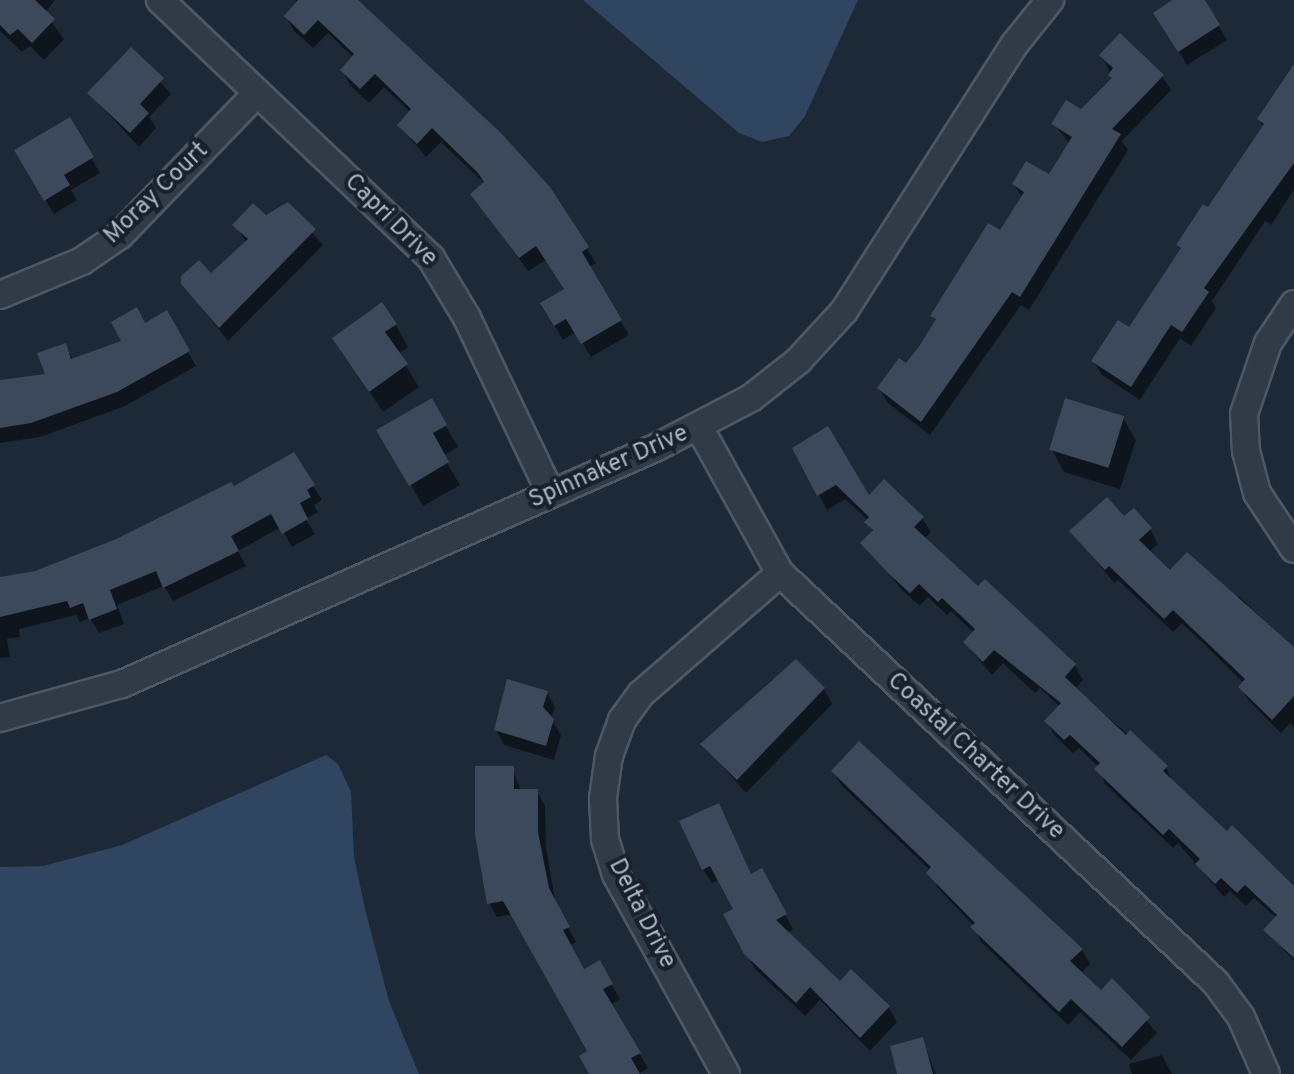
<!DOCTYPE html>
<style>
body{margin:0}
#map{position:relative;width:1294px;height:1074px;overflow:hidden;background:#1d2937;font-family:Overpass,sans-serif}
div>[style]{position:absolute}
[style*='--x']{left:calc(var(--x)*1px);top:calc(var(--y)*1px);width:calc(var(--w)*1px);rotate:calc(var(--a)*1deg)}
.water>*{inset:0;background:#2f4560}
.shadow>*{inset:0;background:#0007}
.building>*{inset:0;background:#3b495a;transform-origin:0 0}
.roads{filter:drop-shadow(2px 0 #4e5865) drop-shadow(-2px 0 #4e5865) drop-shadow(0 2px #4e5865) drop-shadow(0 -2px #4e5865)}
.minor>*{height:26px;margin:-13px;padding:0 13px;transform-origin:13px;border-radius:13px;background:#313b47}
span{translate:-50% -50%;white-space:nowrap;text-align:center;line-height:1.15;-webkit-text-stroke:8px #17202b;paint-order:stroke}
.street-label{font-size:24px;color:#aab5c5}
</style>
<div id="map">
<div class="water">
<div style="clip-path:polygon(583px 0,858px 0,805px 116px,789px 136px,762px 142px,739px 133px)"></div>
<div style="clip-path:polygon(326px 755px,338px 764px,351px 792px,354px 857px,366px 913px,389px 1001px,419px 1074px,0 1074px,0 867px,43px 866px,122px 845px)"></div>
</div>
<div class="shadow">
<div style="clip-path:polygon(0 0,55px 0,45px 13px,64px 39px,44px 60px,30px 46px,22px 52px,0 31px)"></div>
<div style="clip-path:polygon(295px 0,357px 0,549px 189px,596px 263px,589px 267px,629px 335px,591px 357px,576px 332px,563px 340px,542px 304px,566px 290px,546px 260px,528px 271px,473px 195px,485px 184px,441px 142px,426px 157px,399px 125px,411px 113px,384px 87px,369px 103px,350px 85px,342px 70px,354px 58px,328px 33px,313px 48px,294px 31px,286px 16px,298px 3px)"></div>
<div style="clip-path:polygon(1203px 0,1227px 40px,1187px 65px,1156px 13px)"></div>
<div style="clip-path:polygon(131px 50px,171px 94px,149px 117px,156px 128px,139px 147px,90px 94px)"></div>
<div style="clip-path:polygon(1102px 55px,1162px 76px,1171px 90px,1122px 141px,1128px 150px,1029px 310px,1021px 305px,930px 435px,888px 403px,879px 388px,906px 366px,936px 322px,933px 316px,1000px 233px,1022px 198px,1014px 184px,1049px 177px,1070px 144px,1054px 124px,1081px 112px,1113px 80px)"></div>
<div style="clip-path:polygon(1294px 88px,1294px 190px,1271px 225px,1265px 221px,1212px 301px,1216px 308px,1191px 346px,1180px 338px,1140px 400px,1102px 375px,1093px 361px,1130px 330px,1182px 251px,1178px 245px,1209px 210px,1264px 127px,1259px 120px)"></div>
<div style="clip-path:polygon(69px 120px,100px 173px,71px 190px,77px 200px,54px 214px,17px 151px)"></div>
<div style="clip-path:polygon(288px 205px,323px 245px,228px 341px,183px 284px,210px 276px,247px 243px,235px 225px,266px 218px,273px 210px,278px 215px)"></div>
<div style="clip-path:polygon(166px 313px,196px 366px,125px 406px,40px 437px,0 443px,0 382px,47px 376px,65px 345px,73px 360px,124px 342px)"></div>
<div style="clip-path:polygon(396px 325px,408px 347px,398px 354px,419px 387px,383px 412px,334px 339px)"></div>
<div style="clip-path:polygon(431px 401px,458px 447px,443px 456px,460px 485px,423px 506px,379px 430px)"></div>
<div style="clip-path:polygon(1123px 418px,1136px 440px,1120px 489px,1064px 472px,1052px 450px)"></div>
<div style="clip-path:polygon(794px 448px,869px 499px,922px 518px,931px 532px,924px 539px,978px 589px,985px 581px,1075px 666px,1083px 680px,1075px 689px,1166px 767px,1173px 783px,1227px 834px,1294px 890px,1294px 961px,1266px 930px,1277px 918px,1254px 898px,1246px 906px,1230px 891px,1224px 897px,1178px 843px,1173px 848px,1105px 784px,1099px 767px,1079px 748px,1073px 753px,1055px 736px,1047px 722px,1060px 707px,1040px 688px,1035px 693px,1003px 663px,992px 675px,965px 643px,974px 633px,951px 611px,947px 615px,928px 597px,920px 606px,901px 589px,863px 543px,873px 533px,868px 520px,845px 499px,827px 510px)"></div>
<div style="clip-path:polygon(294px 455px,322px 500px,314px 505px,318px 512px,306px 519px,315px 534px,292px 547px,281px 527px,238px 551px,246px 566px,173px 601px,164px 586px,117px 605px,124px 624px,99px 633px,90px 618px,80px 622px,76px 615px,19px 629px,20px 637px,7px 639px,10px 657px,0 658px,0 579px,36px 573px,233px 489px)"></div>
<div style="clip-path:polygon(1124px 519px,1150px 529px,1158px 544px,1149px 552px,1170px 573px,1235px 600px,1239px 596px,1294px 650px,1294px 727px,1290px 723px,1281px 733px,1249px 701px,1240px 687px,1244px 683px,1182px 623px,1173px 632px,1118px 580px,1114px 583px,1072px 531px)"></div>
<div style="clip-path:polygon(772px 679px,824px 689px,832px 704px,746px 793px,703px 744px)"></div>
<div style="clip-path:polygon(547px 693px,555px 707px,551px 719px,561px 735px,554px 760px,504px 745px,496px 730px)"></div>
<div style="clip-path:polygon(512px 768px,521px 791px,537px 791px,545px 806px,546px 848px,556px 905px,576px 942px,569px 946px,583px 972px,599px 963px,620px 999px,610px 1005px,648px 1068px,638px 1074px,592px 1074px,590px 1052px,513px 914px,497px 917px,489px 903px)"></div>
<div style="clip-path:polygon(833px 772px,1082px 950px,1090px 964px,1080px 974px,1101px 993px,1112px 981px,1157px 1033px,1131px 1060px,1080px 1012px,1068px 1025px,981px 942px,974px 926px,937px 887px,931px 871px,842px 786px)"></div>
<div style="clip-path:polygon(718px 806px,752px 876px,761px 871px,793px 929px,786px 933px,840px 984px,851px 972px,889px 1008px,897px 1022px,870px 1051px,820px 1000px,805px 1016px,755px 969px,725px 915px,735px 910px,719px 880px,712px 883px,703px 869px)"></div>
<div style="clip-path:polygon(922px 1039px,936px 1074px,899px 1074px)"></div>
<div style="clip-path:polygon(1162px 1055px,1172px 1074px,1132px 1074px,1129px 1064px)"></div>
</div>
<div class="building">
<div style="clip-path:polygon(0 0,35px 0,55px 19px,32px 43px,18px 29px,10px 35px,0 25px)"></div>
<div style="clip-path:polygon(298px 0,358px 0,501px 133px,550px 187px,589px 247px,582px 252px,622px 320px,581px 344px,566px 319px,554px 326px,540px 303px,564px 289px,536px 246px,519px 258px,470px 194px,484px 182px,478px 173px,432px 128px,417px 144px,397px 125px,411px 109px,375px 74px,360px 89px,340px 70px,354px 54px,318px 20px,304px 35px,284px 16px)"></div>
<div style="clip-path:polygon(1172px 0,1205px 0,1220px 25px,1178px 52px,1153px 13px)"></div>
<div style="clip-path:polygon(1120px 33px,1164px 75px,1112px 129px,1121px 134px,1020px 297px,1012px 292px,921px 422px,877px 388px,899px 358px,906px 363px,920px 345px,936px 319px,930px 316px,988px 223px,1000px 230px,1024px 192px,1012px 184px,1026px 161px,1049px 174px,1072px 137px,1051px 124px,1066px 100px,1081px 109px,1112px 78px,1108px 75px,1113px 68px,1099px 55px)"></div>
<div style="clip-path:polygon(131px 47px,164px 78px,140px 104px,149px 113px,130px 133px,87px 93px)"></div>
<div style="clip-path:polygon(1294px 64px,1294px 163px,1204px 288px,1209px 292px,1182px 332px,1171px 325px,1131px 387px,1091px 361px,1118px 320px,1129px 327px,1181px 248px,1176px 245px,1203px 204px,1208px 207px,1264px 124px,1257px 119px)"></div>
<div style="clip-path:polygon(70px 117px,94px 157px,64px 175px,70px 185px,44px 201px,14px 150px)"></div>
<div style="clip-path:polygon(288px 202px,316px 229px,219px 328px,181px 284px,181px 276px,199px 260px,211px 273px,248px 239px,232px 225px,253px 203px,266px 215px)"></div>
<div style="clip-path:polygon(382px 302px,397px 324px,385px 332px,408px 364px,369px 392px,332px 338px)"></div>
<div style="clip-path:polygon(137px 307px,145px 323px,167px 310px,190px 351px,117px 392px,31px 423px,0 428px,0 380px,45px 374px,37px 353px,66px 343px,71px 359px,121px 341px,111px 322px)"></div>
<div style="clip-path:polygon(432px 398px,447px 425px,433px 433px,449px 462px,409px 486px,376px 430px)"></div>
<div style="left:1065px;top:398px;width:62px;height:54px;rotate:17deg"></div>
<div style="clip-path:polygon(828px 426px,869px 495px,884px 479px,924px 517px,914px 527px,978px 586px,985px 579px,1076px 664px,1065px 677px,1126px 735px,1130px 730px,1168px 766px,1163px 771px,1227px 831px,1232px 825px,1294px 886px,1294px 958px,1263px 930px,1277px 915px,1245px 885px,1237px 893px,1221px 878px,1215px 884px,1195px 864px,1200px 859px,1169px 829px,1163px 835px,1094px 769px,1100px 763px,1070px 735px,1064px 740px,1044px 721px,1061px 703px,994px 650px,983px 662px,963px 642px,975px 629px,942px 598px,938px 602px,919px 584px,910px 593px,890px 575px,860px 543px,873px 530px,864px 522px,869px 517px,836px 485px,817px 496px,792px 448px)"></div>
<div style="clip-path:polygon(294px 452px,315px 485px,307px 490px,311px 497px,300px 503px,308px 519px,282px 534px,271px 514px,231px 536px,239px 551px,163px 588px,156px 571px,110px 590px,117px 609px,89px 620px,83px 603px,70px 608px,67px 601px,0 617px,0 577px,35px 571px,116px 539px,231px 482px,234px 486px)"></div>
<div style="clip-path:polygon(1107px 497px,1124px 516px,1134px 508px,1152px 528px,1139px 540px,1170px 570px,1187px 552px,1294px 647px,1294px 696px,1272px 720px,1238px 687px,1245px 679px,1173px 610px,1164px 619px,1109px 566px,1105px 570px,1069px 531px)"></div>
<div style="clip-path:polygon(796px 659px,825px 688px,737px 780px,700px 744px)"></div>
<div style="clip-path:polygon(507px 679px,548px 691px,543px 707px,554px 719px,546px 746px,494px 730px)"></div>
<div style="clip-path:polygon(859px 741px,1083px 949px,1070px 961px,1101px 990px,1112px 978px,1150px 1017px,1122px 1047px,1071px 999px,1059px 1012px,970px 927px,975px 923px,926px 873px,931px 867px,831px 771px)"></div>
<div style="clip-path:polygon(475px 766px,514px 766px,514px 789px,538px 789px,538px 832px,549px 888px,570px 927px,563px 930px,584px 969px,600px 960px,613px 984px,603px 989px,641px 1053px,631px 1058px,640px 1074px,589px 1074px,579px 1056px,587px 1051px,503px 901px,487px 904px,475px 835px)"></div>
<div style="clip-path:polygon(719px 803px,751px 874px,762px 868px,787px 914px,776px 920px,840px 981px,851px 969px,890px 1006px,860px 1038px,810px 987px,796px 1003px,744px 954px,723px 914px,733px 909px,710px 866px,702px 870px,679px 821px)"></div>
<div style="clip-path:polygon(923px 1037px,933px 1074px,897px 1074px,890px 1046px)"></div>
</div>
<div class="roads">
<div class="minor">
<div style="--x:160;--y:0;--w:374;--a:43.6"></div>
<div style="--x:431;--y:258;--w:70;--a:59"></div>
<div style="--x:467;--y:318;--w:195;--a:64.5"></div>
<div style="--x:0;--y:295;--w:89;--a:-22.5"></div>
<div style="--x:82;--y:261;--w:46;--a:-34.4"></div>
<div style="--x:120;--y:235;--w:197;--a:-46"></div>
<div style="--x:1294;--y:304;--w:47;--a:123.7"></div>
<div style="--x:1268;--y:343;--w:75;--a:108.7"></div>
<div style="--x:1244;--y:414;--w:37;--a:87"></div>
<div style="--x:1246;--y:451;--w:43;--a:75.3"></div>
<div style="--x:1257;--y:493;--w:67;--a:56.5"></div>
<div style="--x:699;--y:427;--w:167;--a:61"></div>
<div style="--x:780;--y:573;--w:598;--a:43.24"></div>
<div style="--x:1216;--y:983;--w:42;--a:53.7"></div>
<div style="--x:1241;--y:1017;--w:62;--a:66.3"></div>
<div style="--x:0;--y:718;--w:127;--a:-15.6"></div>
<div style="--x:122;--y:684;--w:585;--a:-23.89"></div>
<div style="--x:657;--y:447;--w:106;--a:-27.5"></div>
<div style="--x:751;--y:398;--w:60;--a:-38.2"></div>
<div style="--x:798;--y:361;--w:68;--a:-47.4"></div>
<div style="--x:844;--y:311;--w:316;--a:-57.4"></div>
<div style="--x:1014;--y:45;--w:58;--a:-51.3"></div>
<div style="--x:726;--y:1074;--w:227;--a:-118.9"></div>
<div style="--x:616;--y:875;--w:38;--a:-107"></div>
<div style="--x:605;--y:839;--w:41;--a:-92.8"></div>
<div style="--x:603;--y:798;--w:42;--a:-81.9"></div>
<div style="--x:609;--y:756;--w:38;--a:-70"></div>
<div style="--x:622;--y:720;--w:32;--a:-54"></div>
<div style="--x:641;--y:694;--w:184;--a:-41"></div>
</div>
</div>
<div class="street-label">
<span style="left:157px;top:194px;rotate:-44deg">Moray Court</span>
<span style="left:390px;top:221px;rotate:45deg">Capri Drive</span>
<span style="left:609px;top:468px;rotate:-24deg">Spinnaker Drive</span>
<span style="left:975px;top:757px;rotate:43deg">Coastal Charter Drive</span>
<span style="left:641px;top:914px;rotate:63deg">Delta Drive</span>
</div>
</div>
